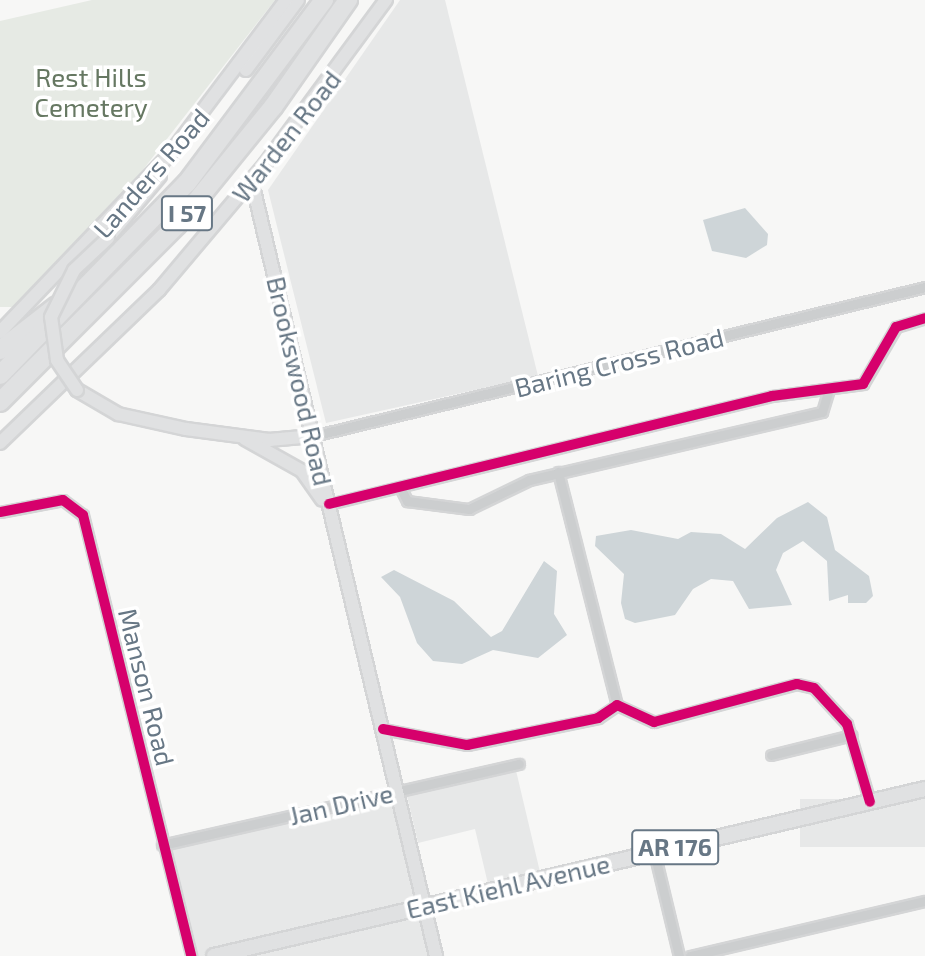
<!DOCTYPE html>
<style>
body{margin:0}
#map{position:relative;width:925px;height:956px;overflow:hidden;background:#f7f7f6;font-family:"Exo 2",sans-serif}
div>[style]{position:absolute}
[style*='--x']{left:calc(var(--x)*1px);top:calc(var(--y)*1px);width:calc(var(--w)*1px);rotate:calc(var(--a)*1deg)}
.built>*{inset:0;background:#e7e8e8;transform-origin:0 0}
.green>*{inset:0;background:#e6eae4}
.water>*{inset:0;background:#ced5d8}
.roads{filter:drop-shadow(2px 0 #d4d5d6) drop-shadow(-2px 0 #d4d5d6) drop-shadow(0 2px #d4d5d6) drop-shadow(0 -2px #d4d5d6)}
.street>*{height:9px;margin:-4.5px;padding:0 4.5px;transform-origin:4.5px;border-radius:4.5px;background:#cccecf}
.secondary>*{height:12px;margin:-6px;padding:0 6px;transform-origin:6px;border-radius:6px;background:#e0e1e2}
.primary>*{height:14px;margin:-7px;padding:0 7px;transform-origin:7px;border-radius:7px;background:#e0e1e2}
.highway>*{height:18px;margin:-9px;padding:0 9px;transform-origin:9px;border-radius:9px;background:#e0e1e2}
.bridges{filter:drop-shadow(2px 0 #d4d5d6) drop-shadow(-2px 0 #d4d5d6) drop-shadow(0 2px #d4d5d6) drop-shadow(0 -2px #d4d5d6)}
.secondary-bridge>*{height:12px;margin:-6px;padding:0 6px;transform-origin:6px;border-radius:6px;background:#e0e1e2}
.cycleway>*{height:10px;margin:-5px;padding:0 5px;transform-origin:5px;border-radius:5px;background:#d6006c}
span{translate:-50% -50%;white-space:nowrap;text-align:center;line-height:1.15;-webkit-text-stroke:7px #fff;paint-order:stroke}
.shield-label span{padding:2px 5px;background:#fff;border:2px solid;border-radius:5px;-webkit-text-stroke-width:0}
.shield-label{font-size:24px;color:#677785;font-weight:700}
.park-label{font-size:26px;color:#667862}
.street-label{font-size:26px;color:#677785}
</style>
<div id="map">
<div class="built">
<div style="clip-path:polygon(400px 0,445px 0,538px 376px,326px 423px,268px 190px)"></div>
<div style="clip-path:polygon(514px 762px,540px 872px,488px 884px,475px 829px,418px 843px,405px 788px)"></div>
<div style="clip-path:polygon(396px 788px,437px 956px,191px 956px,162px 845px)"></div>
<div style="left:925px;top:799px;width:48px;height:125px;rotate:90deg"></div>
</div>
<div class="green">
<div style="clip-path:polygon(92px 0,275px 0,142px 171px,18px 307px,0 307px,0 21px)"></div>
</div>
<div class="water">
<div style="clip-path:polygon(745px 208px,768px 234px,767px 245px,746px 258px,712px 251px,703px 220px)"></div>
<div style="clip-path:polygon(808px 502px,827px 517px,835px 550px,869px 576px,873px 596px,866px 603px,848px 603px,848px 595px,829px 601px,827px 561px,803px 541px,783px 553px,776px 570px,792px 605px,749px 609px,733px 581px,711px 579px,693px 589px,675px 615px,635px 623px,625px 619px,621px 603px,624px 574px,595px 546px,596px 536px,631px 530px,678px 539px,691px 532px,721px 534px,745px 549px,777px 518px)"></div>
<div style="clip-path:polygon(544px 561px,557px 571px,554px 614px,567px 635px,538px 658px,493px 650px,462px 664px,433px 661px,417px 643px,400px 597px,381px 577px,394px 570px,454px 601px,491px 637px,502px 631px)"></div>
</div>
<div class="roads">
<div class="street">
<div style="--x:313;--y:436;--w:630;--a:-13.68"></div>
<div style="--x:558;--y:472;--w:240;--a:75.8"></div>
<div style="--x:400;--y:487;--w:16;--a:63"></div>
<div style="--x:407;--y:501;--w:63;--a:7.4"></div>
<div style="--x:469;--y:509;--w:67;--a:-25.8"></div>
<div style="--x:529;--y:480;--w:301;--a:-13.1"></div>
<div style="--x:822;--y:412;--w:21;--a:-73"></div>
<div style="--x:329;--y:504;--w:456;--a:-13.7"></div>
<div style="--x:772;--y:396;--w:92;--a:-7.5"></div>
<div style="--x:863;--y:384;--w:66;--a:-59.9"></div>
<div style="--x:896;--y:327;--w:30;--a:-17"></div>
<div style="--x:0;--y:512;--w:64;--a:-10.8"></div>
<div style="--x:63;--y:500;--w:25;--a:37"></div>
<div style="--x:83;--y:515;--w:454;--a:76.2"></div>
<div style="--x:383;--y:729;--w:86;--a:10.8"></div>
<div style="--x:467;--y:745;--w:134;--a:-11.6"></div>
<div style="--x:598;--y:718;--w:23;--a:-34"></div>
<div style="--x:617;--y:705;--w:41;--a:24.7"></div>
<div style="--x:654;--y:722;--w:148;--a:-14.9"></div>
<div style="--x:797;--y:684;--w:17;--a:13"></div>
<div style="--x:814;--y:688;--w:49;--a:47.5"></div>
<div style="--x:847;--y:724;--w:81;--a:73.6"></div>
<div style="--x:771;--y:755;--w:83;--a:-13.9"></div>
<div style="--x:162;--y:845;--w:366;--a:-12.8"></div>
<div style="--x:654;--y:852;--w:107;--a:76.5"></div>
<div style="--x:690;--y:956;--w:241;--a:-13.2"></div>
</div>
<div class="secondary">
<div style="--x:246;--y:70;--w:87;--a:-53.4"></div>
<div style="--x:247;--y:186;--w:12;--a:48"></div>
<div style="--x:255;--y:195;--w:782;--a:76.62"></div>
<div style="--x:108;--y:238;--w:81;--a:-50"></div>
<div style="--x:0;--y:332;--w:246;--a:-46.3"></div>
<div style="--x:170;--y:154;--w:193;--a:-53"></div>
<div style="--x:77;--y:390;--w:48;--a:30.3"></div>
<div style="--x:118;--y:414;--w:70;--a:12.4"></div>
<div style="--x:186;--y:429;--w:84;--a:7.5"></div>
<div style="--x:269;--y:440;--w:44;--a:-5.2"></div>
<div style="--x:245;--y:439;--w:65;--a:29.3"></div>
<div style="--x:302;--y:471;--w:35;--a:55"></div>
<div style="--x:0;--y:443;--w:221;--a:-43.9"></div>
<div style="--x:159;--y:290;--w:165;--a:-49.9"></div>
<div style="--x:265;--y:164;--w:204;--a:-53.6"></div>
</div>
<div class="primary">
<div style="--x:214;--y:956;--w:730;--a:-13.22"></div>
</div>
<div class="highway">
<div style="--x:0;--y:350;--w:72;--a:-37.7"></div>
<div style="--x:0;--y:375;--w:268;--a:-45.8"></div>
<div style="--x:187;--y:183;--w:229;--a:-53.2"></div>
<div style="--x:0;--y:402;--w:250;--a:-45"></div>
<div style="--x:177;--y:225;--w:152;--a:-50.9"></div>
<div style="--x:273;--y:107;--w:131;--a:-55"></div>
</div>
</div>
<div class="bridges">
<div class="secondary-bridge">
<div style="--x:77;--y:390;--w:36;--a:-124"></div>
<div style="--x:57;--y:360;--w:43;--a:-97.9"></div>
<div style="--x:51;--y:317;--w:52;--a:-63.9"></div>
<div style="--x:74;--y:270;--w:47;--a:-43.3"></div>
</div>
</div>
<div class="cycleway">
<div style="--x:329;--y:504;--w:456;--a:-13.7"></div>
<div style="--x:772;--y:396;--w:92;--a:-7.5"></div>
<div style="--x:863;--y:384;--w:66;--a:-59.9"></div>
<div style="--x:896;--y:327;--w:30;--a:-17"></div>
<div style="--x:0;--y:512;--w:64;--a:-10.8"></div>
<div style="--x:63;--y:500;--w:25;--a:37"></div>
<div style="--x:83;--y:515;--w:454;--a:76.2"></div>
<div style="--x:383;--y:729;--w:86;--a:10.8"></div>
<div style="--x:467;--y:745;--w:134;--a:-11.6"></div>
<div style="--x:598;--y:718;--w:23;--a:-34"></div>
<div style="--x:617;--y:705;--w:41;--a:24.7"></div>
<div style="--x:654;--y:722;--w:148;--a:-14.9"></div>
<div style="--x:797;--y:684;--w:17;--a:13"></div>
<div style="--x:814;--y:688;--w:49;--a:47.5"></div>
<div style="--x:847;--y:724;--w:81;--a:73.6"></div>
</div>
<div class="shield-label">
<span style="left:187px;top:213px">I 57</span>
<span style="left:675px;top:847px">AR 176</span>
</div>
<div class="park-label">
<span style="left:91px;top:92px">Rest Hills<br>Cemetery</span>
</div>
<div class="street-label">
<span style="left:286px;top:136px;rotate:-52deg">Warden Road</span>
<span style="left:151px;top:173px;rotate:-49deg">Landers Road</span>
<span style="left:619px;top:362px;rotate:-14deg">Baring Cross Road</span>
<span style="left:300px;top:381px;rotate:77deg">Brookswood Road</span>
<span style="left:147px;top:687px;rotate:76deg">Manson Road</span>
<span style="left:341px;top:804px;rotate:-13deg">Jan Drive</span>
<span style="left:508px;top:886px;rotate:-13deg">East Kiehl Avenue</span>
</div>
</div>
